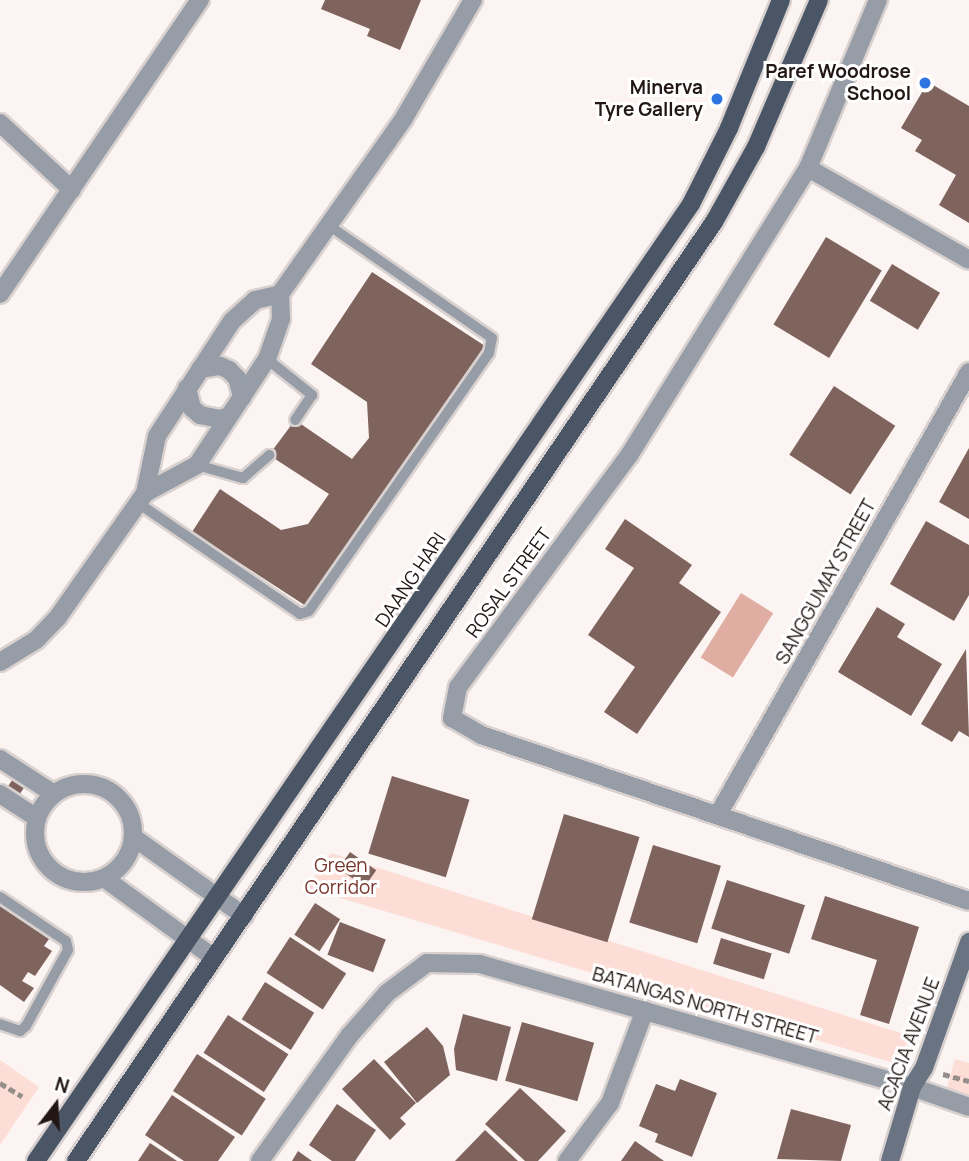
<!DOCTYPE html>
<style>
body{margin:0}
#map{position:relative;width:969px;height:1161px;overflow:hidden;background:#fbf4f2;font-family:Manrope,sans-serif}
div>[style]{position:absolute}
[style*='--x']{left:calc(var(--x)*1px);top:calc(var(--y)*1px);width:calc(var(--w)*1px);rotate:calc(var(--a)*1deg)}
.green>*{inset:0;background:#fdded7}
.water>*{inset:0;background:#e0ada3;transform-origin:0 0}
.building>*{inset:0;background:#7f635d;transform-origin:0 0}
.path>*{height:4.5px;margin-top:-2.25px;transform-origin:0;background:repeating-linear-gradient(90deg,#978e8c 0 7px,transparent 0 10.5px)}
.roads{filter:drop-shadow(2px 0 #d8d1cf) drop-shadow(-2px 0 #d8d1cf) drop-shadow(0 2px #d8d1cf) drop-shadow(0 -2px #d8d1cf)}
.lane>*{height:10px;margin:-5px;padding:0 5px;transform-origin:5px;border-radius:5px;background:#969da7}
.street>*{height:18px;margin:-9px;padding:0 9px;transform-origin:9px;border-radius:9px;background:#969da7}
.street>.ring{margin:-9px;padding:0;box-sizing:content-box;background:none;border:18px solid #969da7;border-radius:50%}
.secondary>*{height:18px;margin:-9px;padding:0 9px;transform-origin:9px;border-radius:9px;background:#697381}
.primary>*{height:18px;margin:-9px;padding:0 9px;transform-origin:9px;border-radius:9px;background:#4a5566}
.dots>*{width:19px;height:19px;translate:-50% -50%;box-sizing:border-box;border:4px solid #fff;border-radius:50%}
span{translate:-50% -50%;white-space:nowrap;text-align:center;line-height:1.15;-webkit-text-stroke:6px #fff;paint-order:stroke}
.poi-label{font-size:19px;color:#221715;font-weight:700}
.right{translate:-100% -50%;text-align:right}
.street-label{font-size:19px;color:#221715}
.park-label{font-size:19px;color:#78372d}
.north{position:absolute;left:21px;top:1070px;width:70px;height:70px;-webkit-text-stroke:5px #fff;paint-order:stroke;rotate:17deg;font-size:19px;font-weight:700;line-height:28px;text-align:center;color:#221715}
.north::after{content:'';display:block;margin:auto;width:24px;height:32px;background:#221715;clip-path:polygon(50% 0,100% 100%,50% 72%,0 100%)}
</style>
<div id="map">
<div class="green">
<div style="clip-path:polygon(331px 853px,910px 1036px,897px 1064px,307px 888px)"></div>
<div style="clip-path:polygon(955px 1059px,969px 1063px,969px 1095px,947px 1088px)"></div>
<div style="clip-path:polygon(0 1060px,39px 1087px,0 1145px)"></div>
</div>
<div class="water">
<div style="left:741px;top:593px;width:38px;height:76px;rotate:32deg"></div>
</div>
<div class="building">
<div style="clip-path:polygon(325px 0,421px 0,400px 50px,367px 36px,370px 29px,321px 9px)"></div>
<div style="clip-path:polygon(928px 82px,969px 106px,969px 223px,939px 205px,956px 175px,915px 151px,922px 140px,901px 128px)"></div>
<div style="left:826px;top:237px;width:65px;height:102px;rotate:31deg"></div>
<div style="left:892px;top:264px;width:56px;height:43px;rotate:31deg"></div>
<div style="clip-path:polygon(372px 272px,485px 346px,306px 606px,192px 532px,220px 489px,281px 530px,308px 524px,329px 494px,269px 455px,295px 420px,352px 459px,369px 438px,367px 402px,311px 364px)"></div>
<div style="left:834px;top:386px;width:73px;height:82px;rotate:33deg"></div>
<div style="clip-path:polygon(969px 448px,969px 519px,939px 502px)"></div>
<div style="clip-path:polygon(625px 519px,692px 565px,679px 583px,721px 612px,637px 734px,604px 712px,635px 667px,588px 635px,634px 568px,605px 549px)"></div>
<div style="clip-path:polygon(926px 521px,969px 545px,969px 595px,954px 621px,890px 584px)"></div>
<div style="clip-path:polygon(877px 607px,905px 624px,897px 637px,942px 664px,911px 716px,838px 672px)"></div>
<div style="clip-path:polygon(966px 649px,969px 737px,959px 731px,952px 742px,921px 724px)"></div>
<div style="left:392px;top:776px;width:81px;height:81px;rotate:17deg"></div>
<div style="left:13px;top:779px;width:14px;height:11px;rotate:34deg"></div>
<div style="left:564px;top:814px;width:79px;height:110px;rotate:17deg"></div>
<div style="left:653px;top:845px;width:71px;height:81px;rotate:17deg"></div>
<div style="left:350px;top:852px;width:32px;height:20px;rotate:35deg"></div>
<div style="left:727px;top:880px;width:82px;height:51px;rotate:18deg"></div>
<div style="clip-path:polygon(825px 896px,919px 927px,889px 1024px,860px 1015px,877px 960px,811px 939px)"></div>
<div style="left:315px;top:903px;width:30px;height:38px;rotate:33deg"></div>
<div style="clip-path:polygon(0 906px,49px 939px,44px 946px,52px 951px,35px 976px,28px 972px,22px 981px,34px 988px,24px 1002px,0 985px)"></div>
<div style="left:340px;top:922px;width:49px;height:35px;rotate:21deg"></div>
<div style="left:290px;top:937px;width:67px;height:43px;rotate:33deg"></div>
<div style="left:721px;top:938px;width:53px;height:27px;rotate:17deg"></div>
<div style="left:265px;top:982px;width:58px;height:44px;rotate:32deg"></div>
<div style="clip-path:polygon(463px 1014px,511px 1027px,497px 1081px,456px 1070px,454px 1049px)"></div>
<div style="left:228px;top:1015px;width:72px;height:45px;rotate:33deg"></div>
<div style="left:522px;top:1022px;width:75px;height:61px;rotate:16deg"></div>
<div style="clip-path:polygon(427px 1027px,443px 1046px,450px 1075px,417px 1103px,384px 1062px)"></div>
<div style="left:197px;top:1054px;width:82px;height:44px;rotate:33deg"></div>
<div style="clip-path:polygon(374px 1059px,416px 1103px,400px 1118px,406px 1124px,390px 1140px,342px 1089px)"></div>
<div style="clip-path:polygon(680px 1079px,717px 1093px,692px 1157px,655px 1142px,658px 1134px,639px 1126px,656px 1084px,675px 1091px)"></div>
<div style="clip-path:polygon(520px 1088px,566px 1131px,538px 1161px,525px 1161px,485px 1124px)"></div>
<div style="clip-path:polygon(172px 1095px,235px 1137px,218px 1161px,184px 1161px,145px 1135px)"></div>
<div style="clip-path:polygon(337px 1104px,376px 1130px,355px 1161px,332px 1161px,309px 1145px)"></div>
<div style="clip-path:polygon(791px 1109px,851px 1125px,841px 1161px,777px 1159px)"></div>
<div style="clip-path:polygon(485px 1130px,518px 1161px,455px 1161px)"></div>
<div style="clip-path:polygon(635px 1141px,664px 1161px,621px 1161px)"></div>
<div style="clip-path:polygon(150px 1143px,177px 1161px,138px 1161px)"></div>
<div style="clip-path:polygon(298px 1151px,312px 1161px,292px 1161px)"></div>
</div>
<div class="path">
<div style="--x:943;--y:1074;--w:27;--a:15"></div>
<div style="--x:0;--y:1083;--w:26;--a:31"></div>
</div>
<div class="roads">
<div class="lane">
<div style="--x:267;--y:359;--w:58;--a:38.7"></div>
<div style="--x:312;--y:395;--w:30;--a:124"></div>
<div style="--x:197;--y:465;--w:48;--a:15.8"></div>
<div style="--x:243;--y:478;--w:35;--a:-41"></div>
<div style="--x:138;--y:503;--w:196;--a:34.4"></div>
<div style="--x:300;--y:614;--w:9;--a:-18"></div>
<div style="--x:309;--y:611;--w:315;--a:-55.1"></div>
<div style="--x:489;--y:353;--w:15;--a:-79"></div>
<div style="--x:492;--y:338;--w:199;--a:-145.4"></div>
<div style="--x:0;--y:897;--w:79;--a:33.7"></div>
<div style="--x:66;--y:941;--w:9;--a:77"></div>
<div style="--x:68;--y:950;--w:87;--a:118.9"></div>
<div style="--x:26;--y:1026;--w:8;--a:140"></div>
<div style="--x:20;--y:1031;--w:21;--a:-161"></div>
</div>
<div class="street">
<div style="--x:878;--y:0;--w:182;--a:112.6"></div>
<div style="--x:808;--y:168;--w:337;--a:121.9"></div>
<div style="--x:630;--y:454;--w:290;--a:126.4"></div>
<div style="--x:458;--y:687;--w:32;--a:101"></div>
<div style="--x:452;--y:718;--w:34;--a:30"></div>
<div style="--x:481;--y:735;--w:515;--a:18.79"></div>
<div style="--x:0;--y:123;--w:98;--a:42.9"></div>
<div style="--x:808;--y:168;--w:185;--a:29.7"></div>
<div style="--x:0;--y:294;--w:356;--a:-55.8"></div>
<div style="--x:200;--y:369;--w:20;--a:-9"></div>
<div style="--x:220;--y:366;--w:10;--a:24"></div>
<div style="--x:229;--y:370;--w:11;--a:45"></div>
<div style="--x:237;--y:378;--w:20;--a:75"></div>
<div style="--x:187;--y:388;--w:21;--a:76"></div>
<div style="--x:192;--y:408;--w:11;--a:41"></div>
<div style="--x:200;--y:415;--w:20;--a:11"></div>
<div style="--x:220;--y:419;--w:9;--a:-18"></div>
<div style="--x:145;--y:493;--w:59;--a:-28.3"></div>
<div style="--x:197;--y:465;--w:127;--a:-56.6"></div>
<div style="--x:267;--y:359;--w:42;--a:-70.7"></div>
<div style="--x:281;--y:319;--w:25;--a:-92"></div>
<div style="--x:280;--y:294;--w:215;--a:-54.8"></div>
<div style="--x:404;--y:118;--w:137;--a:-59.7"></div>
<div style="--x:0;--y:662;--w:42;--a:-31.4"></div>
<div style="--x:36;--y:640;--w:32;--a:-46"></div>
<div style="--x:58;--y:617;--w:151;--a:-54.9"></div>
<div style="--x:145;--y:493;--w:58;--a:-78.1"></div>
<div style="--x:157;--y:436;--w:137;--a:-56.9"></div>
<div style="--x:232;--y:321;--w:31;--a:-42"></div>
<div style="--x:255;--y:300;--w:26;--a:-13"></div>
<div style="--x:0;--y:759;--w:64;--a:32.9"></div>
<div class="ring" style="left:35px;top:784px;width:80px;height:80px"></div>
<div style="--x:0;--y:794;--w:44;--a:33"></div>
<div style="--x:719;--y:813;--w:507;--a:-60.45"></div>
<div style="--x:133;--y:837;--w:136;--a:35.4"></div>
<div style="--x:104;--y:878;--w:136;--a:36"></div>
<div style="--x:260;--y:1161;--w:155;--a:-54.5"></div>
<div style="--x:350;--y:1035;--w:56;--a:-48.6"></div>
<div style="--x:387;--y:993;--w:50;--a:-36.9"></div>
<div style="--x:427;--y:963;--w:53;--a:1.1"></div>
<div style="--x:480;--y:964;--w:449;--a:15.9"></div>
<div style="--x:912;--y:1087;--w:60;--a:19.3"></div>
<div style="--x:567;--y:1161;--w:72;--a:-53.4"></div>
<div style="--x:610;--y:1103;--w:99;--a:-69.4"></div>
</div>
<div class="secondary">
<div style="--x:890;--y:1161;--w:77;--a:-73.4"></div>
<div style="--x:912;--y:1087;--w:22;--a:-58"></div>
<div style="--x:924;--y:1068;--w:134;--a:-70.3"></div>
</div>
<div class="primary">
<div style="--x:36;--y:1161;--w:1160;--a:-55.61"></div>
<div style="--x:691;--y:204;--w:85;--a:-63.4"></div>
<div style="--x:729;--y:128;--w:138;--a:-67.9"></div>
<div style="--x:76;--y:1161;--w:1135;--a:-55.81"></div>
<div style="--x:714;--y:222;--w:86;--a:-60.8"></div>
<div style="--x:756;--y:147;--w:160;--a:-66.8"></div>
</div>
</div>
<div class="dots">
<div style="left:925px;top:83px;background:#2f75e2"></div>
<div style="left:717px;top:99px;background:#2f75e2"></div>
</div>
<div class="poi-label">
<span class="right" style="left:911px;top:83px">Paref Woodrose<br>School</span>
<span class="right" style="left:703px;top:99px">Minerva<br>Tyre Gallery</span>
</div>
<div class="street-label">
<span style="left:411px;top:580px;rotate:-56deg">DAANG HARI</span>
<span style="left:826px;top:582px;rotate:-61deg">SANGGUMAY STREET</span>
<span style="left:509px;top:583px;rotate:-54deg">ROSAL STREET</span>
<span style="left:705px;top:1006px;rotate:16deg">BATANGAS NORTH STREET</span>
<span style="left:909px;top:1044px;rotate:-69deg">ACACIA AVENUE</span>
</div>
<div class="park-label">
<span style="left:341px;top:877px">Green<br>Corridor</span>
</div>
<div class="north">N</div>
</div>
